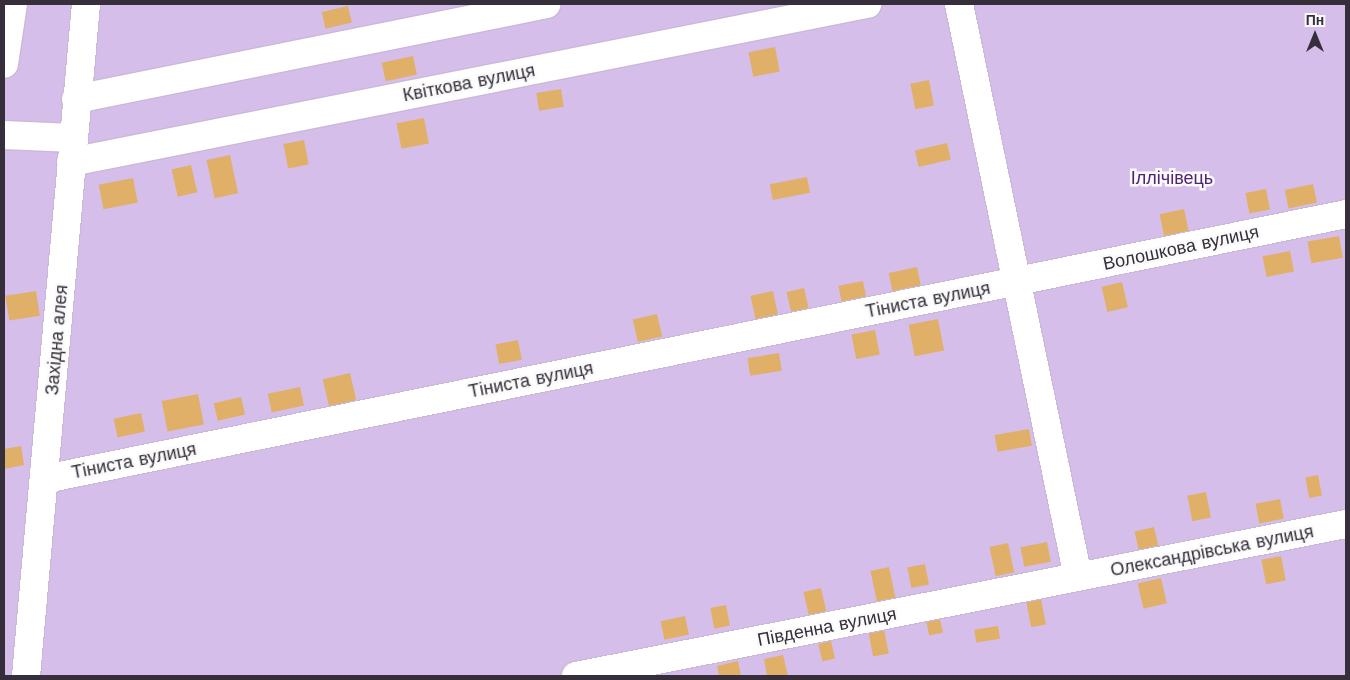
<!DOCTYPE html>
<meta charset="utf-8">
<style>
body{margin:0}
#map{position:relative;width:1350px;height:680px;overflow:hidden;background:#fafafa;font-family:"Work Sans",sans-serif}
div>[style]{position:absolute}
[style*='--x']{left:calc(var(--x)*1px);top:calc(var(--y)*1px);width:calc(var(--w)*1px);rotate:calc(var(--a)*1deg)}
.green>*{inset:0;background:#d5beea;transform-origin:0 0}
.building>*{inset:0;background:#e1b068;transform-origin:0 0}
.roads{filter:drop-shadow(1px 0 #c9b8d7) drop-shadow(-1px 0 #c9b8d7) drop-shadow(0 1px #c9b8d7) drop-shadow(0 -1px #c9b8d7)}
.minor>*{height:28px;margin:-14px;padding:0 14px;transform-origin:14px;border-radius:14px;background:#fff}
span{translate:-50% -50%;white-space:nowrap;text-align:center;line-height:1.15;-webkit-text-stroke:5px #fafafa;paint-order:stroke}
.street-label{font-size:18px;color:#362f3b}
.park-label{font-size:18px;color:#542274}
.frame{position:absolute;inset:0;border:5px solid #362f3b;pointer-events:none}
.north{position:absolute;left:1290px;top:10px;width:50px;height:50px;-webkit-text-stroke:4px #fafafa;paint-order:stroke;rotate:0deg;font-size:14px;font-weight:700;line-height:20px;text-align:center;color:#362f3b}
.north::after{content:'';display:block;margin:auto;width:18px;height:22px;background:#362f3b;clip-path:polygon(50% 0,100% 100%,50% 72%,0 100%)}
</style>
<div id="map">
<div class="green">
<div style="left:4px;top:4px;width:1342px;height:672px"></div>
</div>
<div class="building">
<div style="left:348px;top:6px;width:17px;height:27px;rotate:77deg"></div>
<div style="left:775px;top:47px;width:25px;height:27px;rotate:79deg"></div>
<div style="left:413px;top:56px;width:19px;height:32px;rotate:78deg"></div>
<div style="left:929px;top:80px;width:26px;height:19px;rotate:79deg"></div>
<div style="left:561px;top:89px;width:18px;height:25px;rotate:81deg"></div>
<div style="left:424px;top:118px;width:26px;height:28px;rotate:79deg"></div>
<div style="left:304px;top:140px;width:25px;height:21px;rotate:79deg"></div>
<div style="left:947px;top:143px;width:17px;height:33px;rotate:77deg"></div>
<div style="left:230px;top:155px;width:39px;height:24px;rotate:78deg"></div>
<div style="left:191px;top:165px;width:28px;height:20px;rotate:77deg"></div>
<div style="left:807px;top:177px;width:16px;height:38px;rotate:79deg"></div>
<div style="left:133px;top:178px;width:25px;height:35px;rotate:79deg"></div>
<div style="left:1313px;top:184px;width:19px;height:29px;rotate:78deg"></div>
<div style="left:1266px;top:189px;width:21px;height:21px;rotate:79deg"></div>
<div style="left:1184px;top:209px;width:24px;height:25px;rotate:78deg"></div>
<div style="left:1339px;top:236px;width:22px;height:32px;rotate:80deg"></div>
<div style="left:1290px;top:251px;width:21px;height:28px;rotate:79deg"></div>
<div style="left:917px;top:267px;width:25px;height:29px;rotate:78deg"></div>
<div style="left:863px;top:281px;width:21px;height:25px;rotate:79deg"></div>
<div style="left:1122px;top:282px;width:26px;height:21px;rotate:77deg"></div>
<div style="left:804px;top:288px;width:23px;height:18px;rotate:77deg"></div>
<div style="left:36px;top:291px;width:25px;height:31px;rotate:81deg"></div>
<div style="left:773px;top:291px;width:24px;height:23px;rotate:78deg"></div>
<div style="left:657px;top:314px;width:23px;height:25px;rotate:77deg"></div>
<div style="left:938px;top:319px;width:32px;height:30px;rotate:79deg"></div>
<div style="left:875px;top:330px;width:25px;height:24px;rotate:79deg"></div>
<div style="left:518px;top:340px;width:20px;height:23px;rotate:79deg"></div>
<div style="left:779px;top:353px;width:18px;height:32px;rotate:81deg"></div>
<div style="left:350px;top:373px;width:28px;height:28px;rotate:77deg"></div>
<div style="left:300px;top:387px;width:19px;height:33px;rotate:78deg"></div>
<div style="left:198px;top:394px;width:31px;height:37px;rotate:79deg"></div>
<div style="left:241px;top:397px;width:18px;height:28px;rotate:77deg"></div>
<div style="left:141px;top:413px;width:19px;height:28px;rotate:78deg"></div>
<div style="left:1029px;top:429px;width:17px;height:35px;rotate:80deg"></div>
<div style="clip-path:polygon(21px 446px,24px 465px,4px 469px,4px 449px)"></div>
<div style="left:1318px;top:475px;width:21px;height:13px;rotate:79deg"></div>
<div style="left:1206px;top:492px;width:26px;height:19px;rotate:79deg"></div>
<div style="left:1280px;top:499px;width:20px;height:25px;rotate:79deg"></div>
<div style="left:1154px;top:527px;width:22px;height:20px;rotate:77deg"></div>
<div style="left:1047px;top:542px;width:20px;height:27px;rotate:79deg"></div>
<div style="left:1008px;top:543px;width:30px;height:19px;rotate:78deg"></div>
<div style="left:1281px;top:556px;width:25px;height:20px;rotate:79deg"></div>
<div style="left:925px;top:564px;width:21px;height:18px;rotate:79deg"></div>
<div style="left:889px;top:567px;width:34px;height:19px;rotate:78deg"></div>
<div style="left:1161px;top:578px;width:26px;height:24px;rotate:77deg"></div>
<div style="left:821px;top:588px;width:26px;height:18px;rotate:77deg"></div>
<div style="left:1040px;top:594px;width:31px;height:15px;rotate:79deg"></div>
<div style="left:726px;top:605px;width:21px;height:16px;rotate:79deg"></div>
<div style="left:685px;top:616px;width:19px;height:25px;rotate:78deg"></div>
<div style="left:940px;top:619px;width:14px;height:14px;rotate:78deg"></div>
<div style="left:998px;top:626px;width:13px;height:24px;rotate:81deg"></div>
<div style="left:884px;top:629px;width:25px;height:16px;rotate:79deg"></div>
<div style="left:831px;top:641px;width:18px;height:13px;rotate:77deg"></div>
<div style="clip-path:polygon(783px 655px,788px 676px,767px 676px,764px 659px)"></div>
<div style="clip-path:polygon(738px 661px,741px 676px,719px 676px,717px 666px)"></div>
</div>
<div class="roads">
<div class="minor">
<div style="--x:959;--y:4;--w:585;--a:78.27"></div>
<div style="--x:4;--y:64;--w:61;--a:-81.5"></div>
<div style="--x:76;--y:99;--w:480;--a:-11.4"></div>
<div style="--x:4;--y:135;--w:69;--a:2.5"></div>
<div style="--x:71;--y:162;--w:812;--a:-11.23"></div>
<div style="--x:45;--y:479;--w:1328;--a:-11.51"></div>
<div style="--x:26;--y:676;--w:675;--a:-84.9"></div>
<div style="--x:576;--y:676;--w:785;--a:-11.17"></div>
</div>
</div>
<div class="street-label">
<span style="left:469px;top:83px;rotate:-11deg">Квіткова вулиця</span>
<span style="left:1181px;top:248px;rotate:-12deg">Волошкова вулиця</span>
<span style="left:928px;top:300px;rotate:-11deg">Тіниста вулиця</span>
<span style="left:57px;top:340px;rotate:-85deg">Західна алея</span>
<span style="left:531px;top:380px;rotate:-11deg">Тіниста вулиця</span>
<span style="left:134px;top:461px;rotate:-11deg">Тіниста вулиця</span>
<span style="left:1212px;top:551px;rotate:-11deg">Олександрівська вулиця</span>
<span style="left:827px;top:627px;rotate:-11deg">Південна вулиця</span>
</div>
<div class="park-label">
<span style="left:1172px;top:178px">Іллічівець</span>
</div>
<div class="frame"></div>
<div class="north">Пн</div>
</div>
